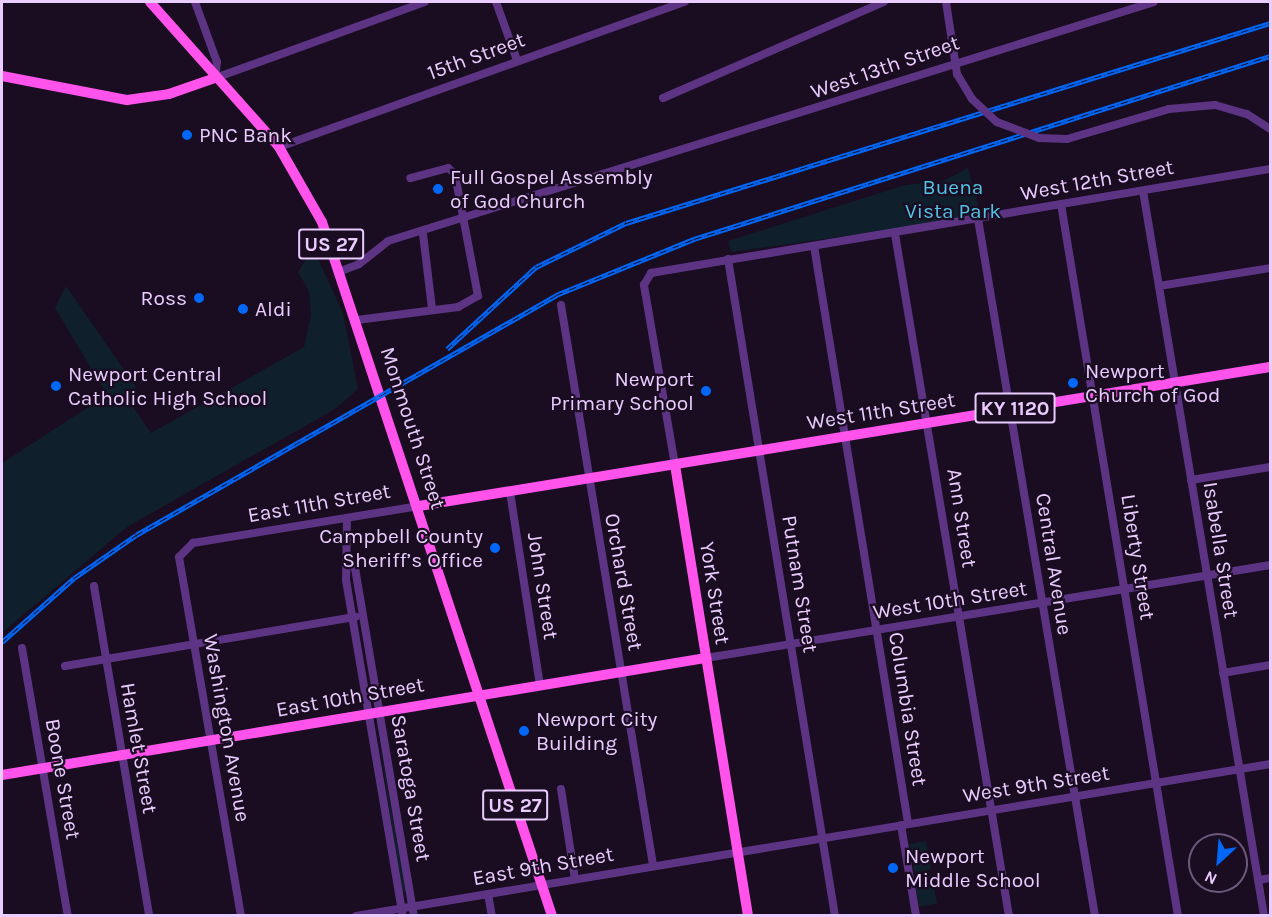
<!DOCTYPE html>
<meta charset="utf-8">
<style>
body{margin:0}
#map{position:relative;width:1272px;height:917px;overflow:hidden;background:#1a0c21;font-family:Karla,sans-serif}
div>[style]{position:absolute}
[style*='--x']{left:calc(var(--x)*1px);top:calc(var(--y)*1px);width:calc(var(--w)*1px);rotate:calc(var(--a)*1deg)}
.green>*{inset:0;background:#0f1f2b;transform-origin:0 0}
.minor>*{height:8px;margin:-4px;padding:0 4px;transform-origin:4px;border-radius:4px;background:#5d3483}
.major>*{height:10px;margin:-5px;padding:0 5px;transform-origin:5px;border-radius:5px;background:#ff53ec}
.rail>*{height:4.5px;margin-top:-2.25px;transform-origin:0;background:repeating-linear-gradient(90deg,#1a0c21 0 7px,#0067f7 0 14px);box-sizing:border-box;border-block:2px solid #0067f7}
.minor-bridge>*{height:8px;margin:-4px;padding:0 4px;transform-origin:4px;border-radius:4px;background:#5d3483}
.dots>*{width:16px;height:16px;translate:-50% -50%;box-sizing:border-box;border:3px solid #1a0c21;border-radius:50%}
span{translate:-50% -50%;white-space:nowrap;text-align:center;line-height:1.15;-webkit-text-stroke:4.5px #1a0c21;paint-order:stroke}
.shield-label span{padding:2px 4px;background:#1a0c21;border:2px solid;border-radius:4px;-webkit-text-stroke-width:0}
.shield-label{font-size:20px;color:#eaccff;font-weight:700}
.street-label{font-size:21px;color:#eaccff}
.poi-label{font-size:21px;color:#eaccff}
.left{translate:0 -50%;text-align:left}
.right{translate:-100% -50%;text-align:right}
.park-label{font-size:21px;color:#52c3e5}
.frame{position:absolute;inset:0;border:3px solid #eaccff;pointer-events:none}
.north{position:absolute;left:1188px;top:833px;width:60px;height:60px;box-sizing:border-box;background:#1a0c21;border:2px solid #6d597a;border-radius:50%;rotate:206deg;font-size:16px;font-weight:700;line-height:24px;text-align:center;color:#eaccff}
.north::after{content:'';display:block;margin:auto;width:21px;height:27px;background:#0067f7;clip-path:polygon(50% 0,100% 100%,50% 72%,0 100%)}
</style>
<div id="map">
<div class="green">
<div style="clip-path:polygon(968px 168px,980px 213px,970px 219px,731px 252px,728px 241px,905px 185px,943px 181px)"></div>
<div style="clip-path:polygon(313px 248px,343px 313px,358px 389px,335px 409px,127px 527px,2px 633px,2px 463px,107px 395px,55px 308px,66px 286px,136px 387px,134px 408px,151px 433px,304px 347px,311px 315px,309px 291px,298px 272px)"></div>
<div style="clip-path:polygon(377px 727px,405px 888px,405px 893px,402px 892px)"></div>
<div style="left:926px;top:841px;width:29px;height:17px;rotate:80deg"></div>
<div style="left:932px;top:875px;width:29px;height:18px;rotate:80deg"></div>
</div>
<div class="minor">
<div style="--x:195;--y:2;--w:64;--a:69.9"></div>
<div style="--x:217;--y:62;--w:16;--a:97"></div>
<div style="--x:215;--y:78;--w:223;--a:-19.9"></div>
<div style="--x:496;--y:2;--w:62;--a:70.1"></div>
<div style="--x:946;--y:2;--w:73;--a:81.3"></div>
<div style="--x:663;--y:98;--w:241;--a:-23.5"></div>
<div style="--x:1215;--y:105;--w:33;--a:16"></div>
<div style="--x:1247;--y:114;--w:27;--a:33"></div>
<div style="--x:279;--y:147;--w:431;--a:-19.7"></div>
<div style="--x:1143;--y:191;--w:735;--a:80.52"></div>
<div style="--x:1061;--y:204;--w:722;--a:80.67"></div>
<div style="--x:978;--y:219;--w:707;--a:80.47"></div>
<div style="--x:423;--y:234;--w:75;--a:83.1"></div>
<div style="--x:895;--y:234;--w:691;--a:80.51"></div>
<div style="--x:814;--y:246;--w:585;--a:80.75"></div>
<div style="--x:728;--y:259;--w:666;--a:80.75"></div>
<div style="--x:341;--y:271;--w:19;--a:-21"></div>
<div style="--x:359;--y:264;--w:37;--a:-38"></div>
<div style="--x:388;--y:241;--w:802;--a:-17.33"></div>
<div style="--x:1159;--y:286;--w:112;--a:-9.2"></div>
<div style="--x:561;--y:305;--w:568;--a:80.67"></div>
<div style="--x:357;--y:320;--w:102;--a:-7.3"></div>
<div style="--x:458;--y:307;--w:23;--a:-29"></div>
<div style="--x:478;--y:296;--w:124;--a:-100.7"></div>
<div style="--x:455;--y:174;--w:9;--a:-139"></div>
<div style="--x:448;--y:168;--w:39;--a:165"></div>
<div style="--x:675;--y:465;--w:183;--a:-99.8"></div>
<div style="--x:644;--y:285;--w:14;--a:-60"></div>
<div style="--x:651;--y:273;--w:628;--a:-9.54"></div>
<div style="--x:1191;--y:480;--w:80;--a:-9.3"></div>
<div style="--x:510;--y:492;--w:195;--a:81.2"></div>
<div style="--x:347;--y:518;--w:62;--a:90.9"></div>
<div style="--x:346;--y:580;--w:341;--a:80.4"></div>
<div style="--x:349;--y:563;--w:8;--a:40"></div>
<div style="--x:355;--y:568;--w:353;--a:80.4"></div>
<div style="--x:94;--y:586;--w:335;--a:80.5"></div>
<div style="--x:22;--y:648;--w:272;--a:80.3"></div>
<div style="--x:706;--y:658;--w:572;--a:-9.36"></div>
<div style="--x:65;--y:666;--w:295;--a:-9.6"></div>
<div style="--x:1223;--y:673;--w:48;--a:-9.7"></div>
<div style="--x:561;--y:789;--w:91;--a:81.2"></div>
<div style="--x:901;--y:825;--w:92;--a:80.6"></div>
<div style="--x:1258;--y:880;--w:12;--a:-9"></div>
<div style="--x:488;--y:894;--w:22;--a:80"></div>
<div style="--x:241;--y:916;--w:364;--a:-99.8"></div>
<div style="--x:179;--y:557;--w:20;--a:-45"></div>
<div style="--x:193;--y:543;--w:229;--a:-9.3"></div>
<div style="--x:356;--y:916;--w:927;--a:-9.44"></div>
</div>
<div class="major">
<div style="--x:150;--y:2;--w:194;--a:48.3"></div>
<div style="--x:279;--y:147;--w:86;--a:60.2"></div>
<div style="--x:322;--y:222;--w:731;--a:71.66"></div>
<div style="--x:2;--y:76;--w:127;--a:10.9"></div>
<div style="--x:127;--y:100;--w:42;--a:-8.1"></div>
<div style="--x:169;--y:94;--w:49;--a:-19.2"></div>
<div style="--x:675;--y:465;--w:457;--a:80.8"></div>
<div style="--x:419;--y:506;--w:862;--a:-9.28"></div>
<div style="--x:2;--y:775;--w:714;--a:-9.44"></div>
</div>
<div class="rail">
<div style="--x:447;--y:349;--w:121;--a:-42.7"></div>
<div style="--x:536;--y:267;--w:100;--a:-26.1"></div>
<div style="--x:626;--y:223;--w:674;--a:-17.25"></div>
<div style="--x:2;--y:642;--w:96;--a:-41.6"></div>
<div style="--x:74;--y:578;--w:75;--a:-34.7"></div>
<div style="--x:136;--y:535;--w:484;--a:-29.7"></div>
<div style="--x:556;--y:295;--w:149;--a:-22.1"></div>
<div style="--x:694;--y:239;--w:604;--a:-17.63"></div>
</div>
<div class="minor-bridge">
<div style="--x:957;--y:74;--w:29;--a:59"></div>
<div style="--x:972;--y:99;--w:34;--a:43"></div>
<div style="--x:997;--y:122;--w:45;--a:20.9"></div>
<div style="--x:1039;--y:138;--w:28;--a:2"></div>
<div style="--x:1067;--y:139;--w:106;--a:-16.4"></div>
<div style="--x:1169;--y:109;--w:46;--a:-5"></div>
</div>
<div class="dots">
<div style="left:187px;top:135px;background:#0067f7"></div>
<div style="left:438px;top:189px;background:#0067f7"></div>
<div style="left:199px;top:298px;background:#0067f7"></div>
<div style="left:243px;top:309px;background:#0067f7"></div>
<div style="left:1073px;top:383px;background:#0067f7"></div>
<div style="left:56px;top:386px;background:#0067f7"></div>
<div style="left:706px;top:391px;background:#0067f7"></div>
<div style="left:495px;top:548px;background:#0067f7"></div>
<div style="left:524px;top:731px;background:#0067f7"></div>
<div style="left:893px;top:868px;background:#0067f7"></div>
</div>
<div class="shield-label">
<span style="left:331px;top:244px">US 27</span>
<span style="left:1015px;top:408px">KY 1120</span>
<span style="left:515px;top:805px">US 27</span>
</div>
<div class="street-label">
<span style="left:476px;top:56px;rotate:-20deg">15th Street</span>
<span style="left:885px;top:67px;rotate:-19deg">West 13th Street</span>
<span style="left:1097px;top:180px;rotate:-10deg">West 12th Street</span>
<span style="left:881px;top:411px;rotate:-9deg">West 11th Street</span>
<span style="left:413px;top:428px;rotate:72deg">Monmouth Street</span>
<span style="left:319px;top:503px;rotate:-10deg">East 11th Street</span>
<span style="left:962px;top:518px;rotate:81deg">Ann Street</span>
<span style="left:1221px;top:550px;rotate:81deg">Isabella Street</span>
<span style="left:1138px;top:557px;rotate:81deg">Liberty Street</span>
<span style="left:1054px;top:564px;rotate:81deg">Central Avenue</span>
<span style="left:624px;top:582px;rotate:80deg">Orchard Street</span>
<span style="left:800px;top:584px;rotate:81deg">Putnam Street</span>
<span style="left:543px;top:586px;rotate:81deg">John Street</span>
<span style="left:715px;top:593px;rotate:81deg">York Street</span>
<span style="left:950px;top:600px;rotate:-9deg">West 10th Street</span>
<span style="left:350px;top:697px;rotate:-10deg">East 10th Street</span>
<span style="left:908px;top:709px;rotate:81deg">Columbia Street</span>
<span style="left:227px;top:728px;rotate:80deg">Washington Avenue</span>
<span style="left:139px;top:748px;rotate:80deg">Hamlet Street</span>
<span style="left:63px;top:779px;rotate:80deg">Boone Street</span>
<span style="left:1036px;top:784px;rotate:-9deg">West 9th Street</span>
<span style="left:411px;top:788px;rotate:80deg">Saratoga Street</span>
<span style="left:543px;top:866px;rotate:-10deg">East 9th Street</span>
</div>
<div class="poi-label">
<span class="left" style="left:199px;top:135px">PNC Bank</span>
<span class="left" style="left:450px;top:189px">Full Gospel Assembly<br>of God Church</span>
<span class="right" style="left:187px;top:298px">Ross</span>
<span class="left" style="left:255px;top:309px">Aldi</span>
<span class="left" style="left:1085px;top:383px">Newport<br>Church of God</span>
<span class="left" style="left:68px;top:386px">Newport Central<br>Catholic High School</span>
<span class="right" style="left:694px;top:391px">Newport<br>Primary School</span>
<span class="right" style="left:483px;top:548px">Campbell County<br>Sheriff’s Office</span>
<span class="left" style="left:536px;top:731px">Newport City<br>Building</span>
<span class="left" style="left:905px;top:868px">Newport<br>Middle School</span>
</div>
<div class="park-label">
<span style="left:953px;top:199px">Buena<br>Vista Park</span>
</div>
<div class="frame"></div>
<div class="north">N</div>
</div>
